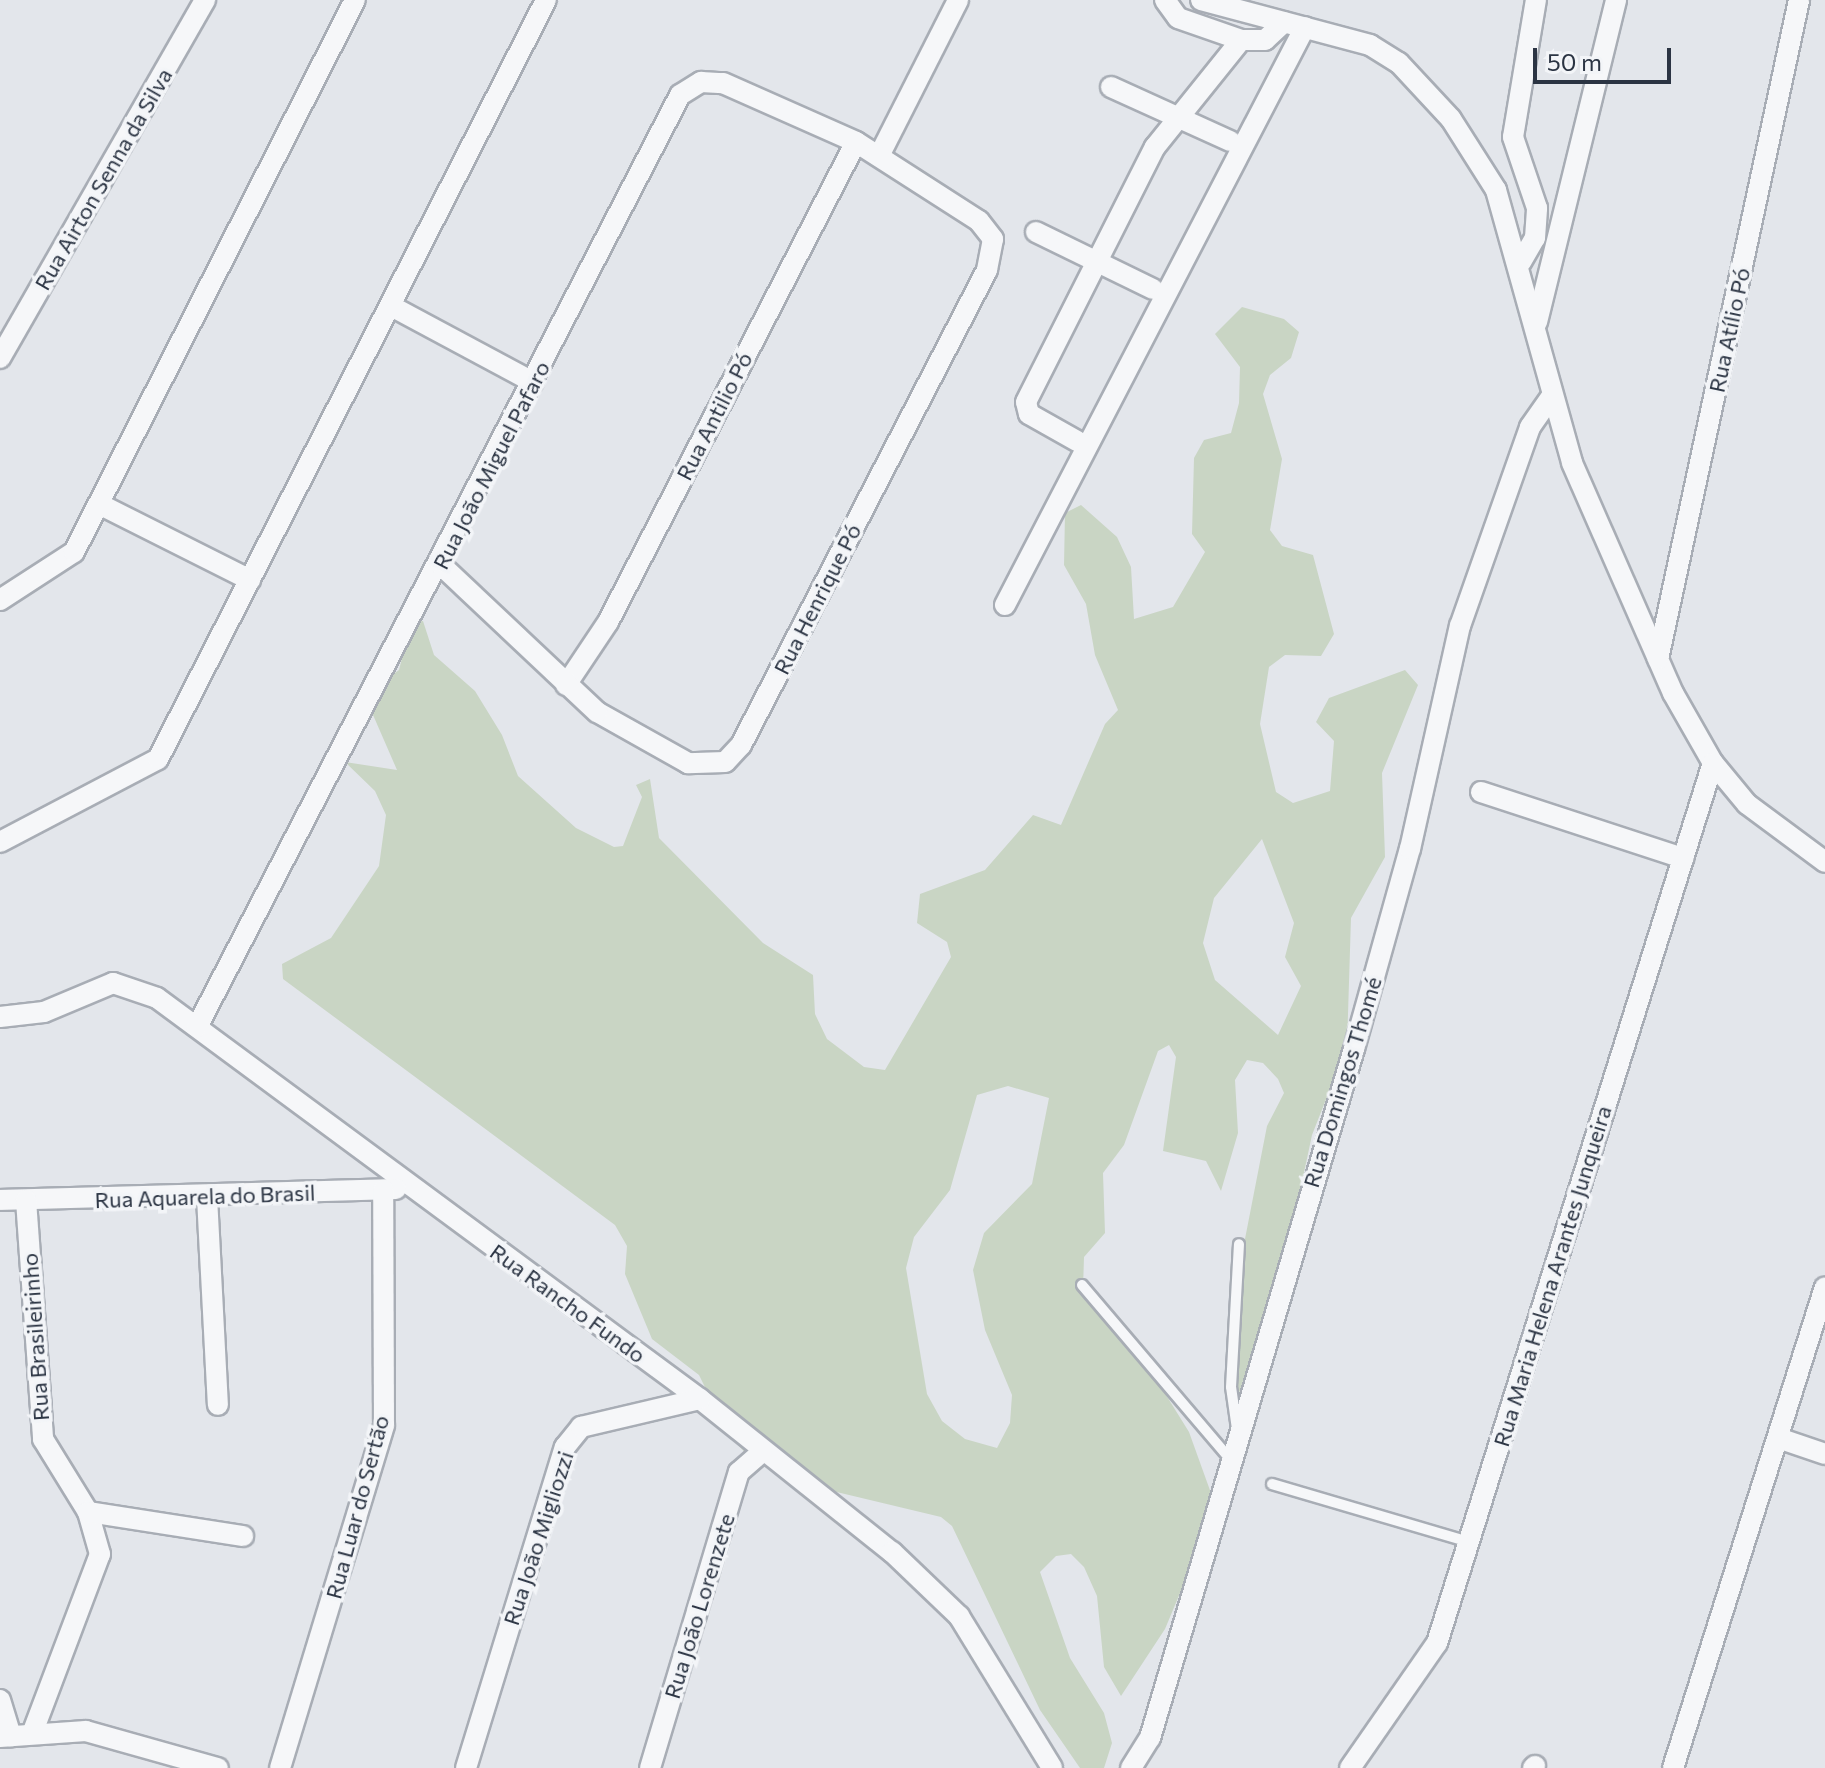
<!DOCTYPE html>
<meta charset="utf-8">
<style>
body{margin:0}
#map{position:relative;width:1825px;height:1768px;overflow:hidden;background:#e3e6eb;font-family:Commissioner,sans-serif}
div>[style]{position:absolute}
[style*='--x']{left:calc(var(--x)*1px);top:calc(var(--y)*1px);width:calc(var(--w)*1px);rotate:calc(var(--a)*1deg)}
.green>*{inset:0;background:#c9d5c4}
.roads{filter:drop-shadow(2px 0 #a8adb5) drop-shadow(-2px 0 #a8adb5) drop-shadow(0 2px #a8adb5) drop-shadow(0 -2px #a8adb5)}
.service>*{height:10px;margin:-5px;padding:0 5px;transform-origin:5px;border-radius:5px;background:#f6f7f9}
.minor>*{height:20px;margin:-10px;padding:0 10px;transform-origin:10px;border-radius:10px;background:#f6f7f9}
span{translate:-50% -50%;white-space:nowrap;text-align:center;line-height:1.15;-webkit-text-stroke:7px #f3f5f8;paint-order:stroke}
.street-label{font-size:22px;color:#2b3443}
.scale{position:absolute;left:1533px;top:48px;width:138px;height:36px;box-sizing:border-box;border:4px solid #2b3443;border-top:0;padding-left:10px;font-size:24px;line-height:28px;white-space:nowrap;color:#2b3443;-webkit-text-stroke:6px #f3f5f8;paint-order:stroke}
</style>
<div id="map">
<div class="green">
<div style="clip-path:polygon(evenodd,1242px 307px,1284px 319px,1299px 332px,1291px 358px,1270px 375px,1263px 394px,1282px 459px,1270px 530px,1282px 546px,1313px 555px,1334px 634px,1321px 656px,1285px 655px,1269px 667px,1260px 724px,1276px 792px,1293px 803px,1330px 791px,1334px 741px,1316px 722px,1329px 698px,1405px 670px,1418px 685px,1382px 773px,1385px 857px,1351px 918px,1347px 1046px,1312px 1135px,1293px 1224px,1235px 1406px,1244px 1244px,1267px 1126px,1284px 1093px,1278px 1079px,1263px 1063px,1247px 1060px,1235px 1080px,1238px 1133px,1221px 1191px,1206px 1161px,1163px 1151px,1176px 1057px,1169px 1045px,1158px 1051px,1124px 1145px,1103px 1173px,1105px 1233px,1084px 1257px,1083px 1289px,1148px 1366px,1189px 1432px,1216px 1507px,1165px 1629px,1121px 1696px,1104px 1667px,1097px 1596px,1084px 1567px,1071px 1554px,1056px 1556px,1040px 1572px,1070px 1658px,1104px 1713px,1112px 1743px,1104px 1768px,1080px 1768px,1040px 1710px,952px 1526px,941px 1517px,799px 1483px,750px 1458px,728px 1434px,699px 1375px,652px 1339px,625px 1274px,627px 1246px,615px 1225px,283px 979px,282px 964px,331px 938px,379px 866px,386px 815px,375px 791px,345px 762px,397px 770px,370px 708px,377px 686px,399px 670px,411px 622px,423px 621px,434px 655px,475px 691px,502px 735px,518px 776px,576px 828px,614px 847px,623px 846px,642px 797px,636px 785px,650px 779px,659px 838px,763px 943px,813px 975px,815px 1014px,827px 1039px,864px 1067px,885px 1070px,951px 957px,947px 942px,917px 923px,920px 894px,985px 870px,1033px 815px,1061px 825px,1105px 724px,1118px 710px,1095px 655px,1086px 604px,1064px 565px,1065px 513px,1081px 505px,1117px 537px,1131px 567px,1134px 619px,1173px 607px,1205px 552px,1192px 534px,1194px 458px,1204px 440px,1231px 433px,1239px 403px,1240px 367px,1215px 334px,1242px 307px,1262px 839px,1294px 923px,1285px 957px,1301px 986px,1278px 1035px,1215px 980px,1203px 943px,1214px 898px,1262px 839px,1242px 307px,1008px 1086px,1049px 1098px,1032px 1184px,984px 1233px,973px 1270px,985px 1330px,1012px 1395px,1010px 1423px,997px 1448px,965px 1439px,942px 1421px,927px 1394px,906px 1268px,914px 1237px,950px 1190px,977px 1095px,1008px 1086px)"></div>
</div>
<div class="roads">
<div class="service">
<div style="--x:1082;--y:1285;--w:227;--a:49.6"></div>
<div style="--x:1237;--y:1429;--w:42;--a:-98.1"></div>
<div style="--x:1231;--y:1387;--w:143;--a:-86.8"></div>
<div style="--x:1272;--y:1484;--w:205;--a:16.4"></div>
</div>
<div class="minor">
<div style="--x:1165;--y:0;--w:22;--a:54"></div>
<div style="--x:1178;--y:18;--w:67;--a:19.2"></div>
<div style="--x:1241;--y:40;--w:24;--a:0"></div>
<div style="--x:1265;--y:40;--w:26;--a:-43"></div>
<div style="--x:1201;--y:0;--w:175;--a:14.9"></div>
<div style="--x:1370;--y:45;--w:34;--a:32"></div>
<div style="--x:1399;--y:63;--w:76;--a:47.1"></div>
<div style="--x:1451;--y:119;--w:84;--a:57.6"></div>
<div style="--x:1496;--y:190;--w:283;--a:74.4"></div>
<div style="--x:1572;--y:463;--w:251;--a:66.3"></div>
<div style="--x:1673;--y:693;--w:81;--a:60.3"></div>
<div style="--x:1713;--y:763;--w:53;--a:50.3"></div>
<div style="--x:1747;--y:804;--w:97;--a:36.6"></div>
<div style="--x:1111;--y:87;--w:131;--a:24.4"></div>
<div style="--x:879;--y:156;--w:175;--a:-63.1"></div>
<div style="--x:1036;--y:232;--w:130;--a:26"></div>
<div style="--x:1521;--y:262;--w:28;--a:-60"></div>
<div style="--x:1535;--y:238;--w:30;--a:-86"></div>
<div style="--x:1537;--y:208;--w:75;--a:-108.7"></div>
<div style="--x:1513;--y:137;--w:139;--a:-80.5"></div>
<div style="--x:391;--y:306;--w:161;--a:28.2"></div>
<div style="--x:1537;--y:322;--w:332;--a:-76.2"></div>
<div style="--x:0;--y:358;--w:413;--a:-60.2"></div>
<div style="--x:1077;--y:441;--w:55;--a:-150.6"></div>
<div style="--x:1029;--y:414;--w:12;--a:-104"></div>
<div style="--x:1026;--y:402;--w:286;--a:-63.2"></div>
<div style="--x:1155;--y:147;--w:137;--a:-51.2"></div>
<div style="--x:101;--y:505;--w:167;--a:26.7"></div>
<div style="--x:0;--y:600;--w:88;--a:-33"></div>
<div style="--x:74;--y:552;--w:619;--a:-63.02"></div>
<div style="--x:1005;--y:605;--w:651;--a:-62.57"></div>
<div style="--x:1658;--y:659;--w:674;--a:-77.92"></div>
<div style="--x:566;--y:685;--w:76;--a:-56.3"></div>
<div style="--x:608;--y:622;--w:540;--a:-62.68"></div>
<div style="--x:1481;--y:792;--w:213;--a:18.1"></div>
<div style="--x:0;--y:842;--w:178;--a:-27.7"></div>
<div style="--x:158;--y:759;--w:852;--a:-62.92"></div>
<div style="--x:0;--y:1017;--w:44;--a:-6.5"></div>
<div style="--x:44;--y:1012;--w:75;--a:-22.8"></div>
<div style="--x:113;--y:983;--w:46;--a:18.8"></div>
<div style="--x:157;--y:998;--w:675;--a:36.45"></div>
<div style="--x:700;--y:1399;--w:246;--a:38.6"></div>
<div style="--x:892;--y:1552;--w:93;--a:43.7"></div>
<div style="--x:959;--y:1616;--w:178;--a:58.5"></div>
<div style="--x:197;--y:1027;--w:1050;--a:-62.6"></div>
<div style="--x:680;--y:95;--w:25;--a:-32"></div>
<div style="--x:701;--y:82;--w:22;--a:3"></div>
<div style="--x:723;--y:83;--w:145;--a:23.9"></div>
<div style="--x:856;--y:142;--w:146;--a:32.7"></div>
<div style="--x:979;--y:221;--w:23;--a:52"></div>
<div style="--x:993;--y:239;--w:32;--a:101"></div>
<div style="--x:987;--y:270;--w:535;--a:117.38"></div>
<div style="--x:741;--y:745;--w:23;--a:133"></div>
<div style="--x:725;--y:762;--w:37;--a:178"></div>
<div style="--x:688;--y:763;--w:104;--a:-150.7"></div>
<div style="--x:597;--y:712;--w:214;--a:-136.7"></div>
<div style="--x:207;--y:1197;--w:208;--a:87"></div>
<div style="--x:0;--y:1200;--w:396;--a:-1.6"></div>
<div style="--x:26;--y:1200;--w:240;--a:85.9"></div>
<div style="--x:43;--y:1439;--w:86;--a:58.3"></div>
<div style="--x:88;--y:1512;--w:44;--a:74.1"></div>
<div style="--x:100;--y:1554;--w:192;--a:110.7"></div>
<div style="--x:1778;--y:1438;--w:50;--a:18.8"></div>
<div style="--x:88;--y:1512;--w:157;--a:8.8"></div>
<div style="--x:0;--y:1700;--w:38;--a:73"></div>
<div style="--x:0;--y:1737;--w:86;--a:-4"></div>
<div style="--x:86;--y:1731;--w:137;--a:15.7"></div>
<div style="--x:280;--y:1768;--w:358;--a:-73.1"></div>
<div style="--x:384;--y:1425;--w:235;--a:-90.2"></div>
<div style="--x:466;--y:1768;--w:336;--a:-72.9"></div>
<div style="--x:565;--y:1447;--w:26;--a:-51"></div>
<div style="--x:581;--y:1427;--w:122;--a:-13.2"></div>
<div style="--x:650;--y:1768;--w:309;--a:-73.3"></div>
<div style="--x:739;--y:1472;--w:30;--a:-41"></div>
<div style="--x:1131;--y:1768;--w:36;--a:-58"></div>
<div style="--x:1150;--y:1738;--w:719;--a:-73.51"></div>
<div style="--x:1354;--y:1049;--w:208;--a:-74.4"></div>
<div style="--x:1410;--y:849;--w:229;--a:-77.4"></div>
<div style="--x:1460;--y:626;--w:211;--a:-70.6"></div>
<div style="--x:1530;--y:427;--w:37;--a:-55"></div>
<div style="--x:1350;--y:1768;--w:152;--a:-55.2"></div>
<div style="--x:1437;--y:1643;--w:922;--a:-72.59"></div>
<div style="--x:1533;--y:1768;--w:3;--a:-45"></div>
<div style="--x:1673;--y:1768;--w:504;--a:-72.46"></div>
</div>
</div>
<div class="street-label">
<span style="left:103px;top:179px;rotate:-60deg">Rua Airton Senna da Silva</span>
<span style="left:1729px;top:330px;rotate:-78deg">Rua Atílio Pó</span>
<span style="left:714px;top:416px;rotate:-63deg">Rua Antilio Pó</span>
<span style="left:491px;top:465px;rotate:-63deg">Rua João Miguel Pafaro</span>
<span style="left:817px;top:599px;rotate:-63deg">Rua Henrique Pó</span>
<span style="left:1342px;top:1082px;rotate:-73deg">Rua Domingos Thomé</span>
<span style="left:205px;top:1196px;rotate:-2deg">Rua Aquarela do Brasil</span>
<span style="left:1552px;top:1276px;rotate:-73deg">Rua Maria Helena Arantes Junqueira</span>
<span style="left:568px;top:1303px;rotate:36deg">Rua Rancho Fundo</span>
<span style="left:35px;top:1337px;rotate:-94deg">Rua Brasileirinho</span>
<span style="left:357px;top:1507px;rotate:-75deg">Rua Luar do Sertão</span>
<span style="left:538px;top:1538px;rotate:-72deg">Rua João Migliozzi</span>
<span style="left:699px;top:1606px;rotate:-73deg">Rua João Lorenzete</span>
</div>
<div class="scale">50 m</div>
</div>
